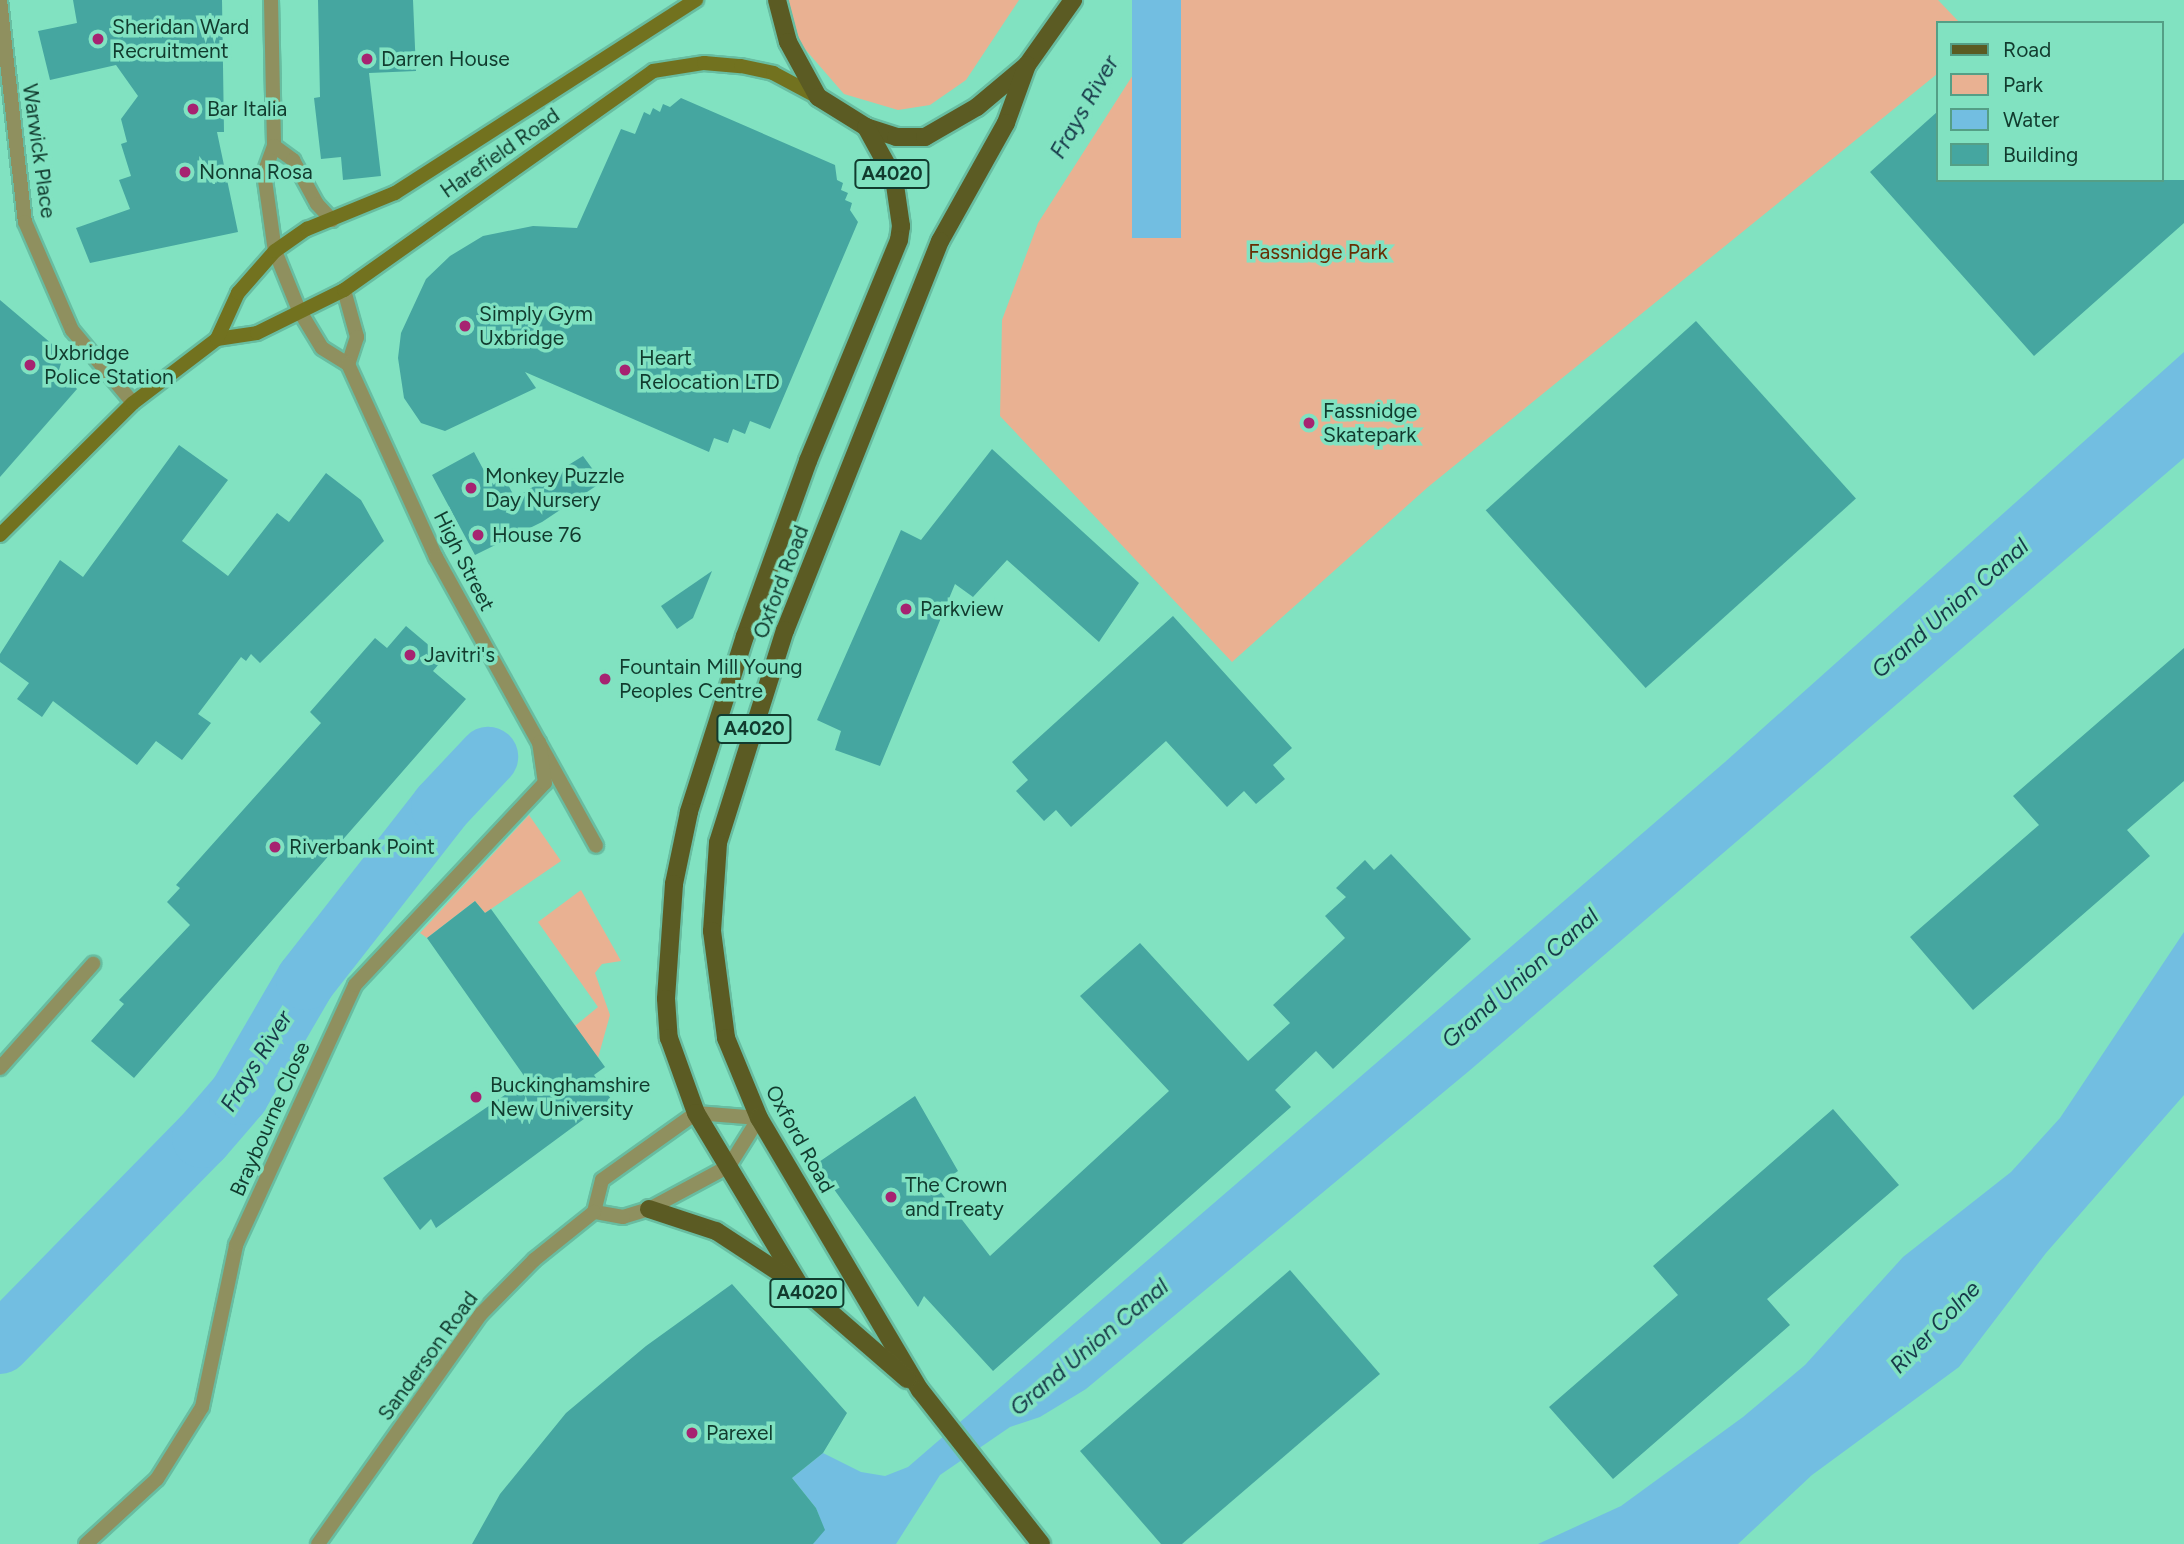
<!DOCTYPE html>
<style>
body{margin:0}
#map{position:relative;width:2184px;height:1544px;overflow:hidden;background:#81e2c1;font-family:Figtree,sans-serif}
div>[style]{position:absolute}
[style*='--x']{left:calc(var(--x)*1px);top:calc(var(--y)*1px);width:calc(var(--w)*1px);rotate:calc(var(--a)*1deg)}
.green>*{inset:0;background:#e9b192}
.water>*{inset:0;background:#72bee1;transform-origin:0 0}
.river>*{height:60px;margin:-30px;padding:0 30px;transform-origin:30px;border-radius:30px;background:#72bee1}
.building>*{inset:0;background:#45a6a0;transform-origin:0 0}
.roads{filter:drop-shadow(2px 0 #68bda1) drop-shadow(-2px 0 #68bda1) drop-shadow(0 2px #68bda1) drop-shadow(0 -2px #68bda1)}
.minor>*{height:14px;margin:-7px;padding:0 7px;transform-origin:7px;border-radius:7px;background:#8f905f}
.tertiary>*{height:14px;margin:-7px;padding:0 7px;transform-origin:7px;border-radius:7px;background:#8f905f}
.secondary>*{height:14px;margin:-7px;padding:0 7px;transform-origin:7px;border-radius:7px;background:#72721f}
.primary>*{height:18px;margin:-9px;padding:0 9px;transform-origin:9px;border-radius:9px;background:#5b5b23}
.dots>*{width:19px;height:19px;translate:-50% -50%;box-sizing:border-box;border:4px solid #81e2c1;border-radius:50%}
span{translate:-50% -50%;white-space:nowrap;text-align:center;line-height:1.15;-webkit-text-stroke:7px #81e2c1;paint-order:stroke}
.shield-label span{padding:2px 5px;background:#81e2c1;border:2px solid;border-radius:5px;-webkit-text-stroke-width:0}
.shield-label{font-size:19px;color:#113b2e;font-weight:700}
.poi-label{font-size:21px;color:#113b2e}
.left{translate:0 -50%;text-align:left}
.street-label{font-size:21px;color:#113b2e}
.park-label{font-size:21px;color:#682e04}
.water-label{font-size:23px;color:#173949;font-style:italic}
.legend{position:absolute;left:1936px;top:21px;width:228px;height:161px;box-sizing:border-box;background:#81e2c1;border:2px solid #549f86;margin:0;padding:9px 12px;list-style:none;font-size:21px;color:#113b2e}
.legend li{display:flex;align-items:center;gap:14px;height:35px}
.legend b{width:35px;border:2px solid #549f86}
</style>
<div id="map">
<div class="green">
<div style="clip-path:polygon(786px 0,1019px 0,966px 80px,930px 105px,898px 110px,844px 94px,798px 41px)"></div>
<div style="clip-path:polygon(1181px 0,1938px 0,1960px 23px,1937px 23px,1937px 74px,1428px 487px,1232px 662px,1000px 416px,1002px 320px,1038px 223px)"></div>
<div style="clip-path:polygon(529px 815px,561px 861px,485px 913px,475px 901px,427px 938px,420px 933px)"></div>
<div style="clip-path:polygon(581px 890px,621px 961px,602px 964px,595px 973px,610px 1015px,598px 1058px,575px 1026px,598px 1007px,538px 922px)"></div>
</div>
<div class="water">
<div style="left:1132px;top:0;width:49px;height:238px"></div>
<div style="clip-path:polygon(2184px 352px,2184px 458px,1469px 1071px,1086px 1389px,1040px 1417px,1010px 1427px,940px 1475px,896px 1544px,813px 1544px,824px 1529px,816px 1508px,792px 1478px,823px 1453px,861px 1472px,885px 1476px,908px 1467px,1725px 762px)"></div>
<div style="left:475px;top:745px;width:35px;height:70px;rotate:44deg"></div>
<div style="clip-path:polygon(2184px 932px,2184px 1095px,2046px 1253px,1959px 1367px,1812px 1475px,1738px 1544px,1538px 1544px,1621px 1506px,1743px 1417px,1805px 1365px,1903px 1257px,2011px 1172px,2060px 1118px)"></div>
</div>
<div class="river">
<div style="--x:0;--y:1344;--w:289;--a:-45.6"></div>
<div style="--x:202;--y:1138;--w:57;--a:-49.3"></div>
<div style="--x:239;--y:1095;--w:133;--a:-59.8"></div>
<div style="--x:306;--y:980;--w:219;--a:-52"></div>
<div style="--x:441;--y:807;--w:69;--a:-46.8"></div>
</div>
<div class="building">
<div style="clip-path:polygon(73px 0,222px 0,224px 132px,217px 132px,238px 232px,90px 263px,76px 228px,130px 209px,119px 180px,131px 176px,121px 144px,127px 142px,121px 119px,138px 96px,116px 65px,50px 80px,38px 31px,77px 23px)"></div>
<div style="clip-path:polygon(318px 0,413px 0,416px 71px,369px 73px,381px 176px,343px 180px,341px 157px,321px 159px,314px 98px,320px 97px)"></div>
<div style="clip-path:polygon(681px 98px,835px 165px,837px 180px,843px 183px,841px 190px,848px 193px,845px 200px,852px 203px,850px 210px,858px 222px,770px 429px,750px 421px,745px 434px,733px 429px,728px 443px,714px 438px,709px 452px,525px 372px,536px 388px,445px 431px,421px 423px,404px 398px,398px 358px,401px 333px,426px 279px,450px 256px,483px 236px,533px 226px,577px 228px,621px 129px,635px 134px,644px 112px,650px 115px,653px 108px,660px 112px,663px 104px,670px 107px)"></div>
<div style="clip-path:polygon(1937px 112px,1937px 180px,2184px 180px,2184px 223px,2034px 356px,1870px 172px)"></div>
<div style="clip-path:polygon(0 300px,52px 344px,62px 360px,59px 370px,77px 389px,0 477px)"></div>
<div style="left:1696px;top:321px;width:239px;height:283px;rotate:48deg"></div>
<div style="clip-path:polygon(179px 445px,228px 480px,182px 541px,228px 576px,277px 513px,289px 522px,326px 473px,361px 500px,384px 541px,260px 663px,251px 654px,246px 661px,241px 657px,198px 714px,211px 723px,182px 760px,156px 741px,137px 765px,53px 701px,42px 717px,17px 699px,29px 683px,0 662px,0 654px,60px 560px,83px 577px)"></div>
<div style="clip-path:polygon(992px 449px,1139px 583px,1099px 642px,1007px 560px,973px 597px,955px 584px,880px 766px,835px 750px,841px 731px,817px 720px,901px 530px,921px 540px)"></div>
<div style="clip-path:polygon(474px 452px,489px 480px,502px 473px,515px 498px,583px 456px,602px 482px,542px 522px,475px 555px,432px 475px)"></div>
<div style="clip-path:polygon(712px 571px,693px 618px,677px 629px,661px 606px)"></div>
<div style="clip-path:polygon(1173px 616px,1292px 748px,1273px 765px,1285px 779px,1256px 804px,1244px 791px,1227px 807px,1166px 741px,1071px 827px,1056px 810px,1044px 821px,1016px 791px,1028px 780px,1012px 762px)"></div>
<div style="clip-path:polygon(406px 626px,444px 658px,433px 671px,466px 699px,134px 1078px,91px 1041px,124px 1004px,119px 1000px,190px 925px,167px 902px,180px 888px,176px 885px,321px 723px,310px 712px,375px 638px,387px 648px)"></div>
<div style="clip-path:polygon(2184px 648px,2184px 781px,2127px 830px,2150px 856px,1973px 1010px,1910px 937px,2039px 825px,2013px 796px)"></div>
<div style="clip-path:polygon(1391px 854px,1471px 939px,1333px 1069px,1316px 1051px,1275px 1090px,1291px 1107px,993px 1371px,924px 1296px,918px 1307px,816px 1164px,915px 1096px,958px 1171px,936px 1186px,990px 1256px,1169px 1091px,1080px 996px,1140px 943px,1248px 1061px,1290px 1023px,1273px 1005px,1345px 938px,1325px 916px,1346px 897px,1336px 888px,1365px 860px,1374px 870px)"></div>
<div style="clip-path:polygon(475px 901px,485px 913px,491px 909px,605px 1067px,594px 1075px,611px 1099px,436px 1228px,431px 1219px,420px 1230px,383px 1178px,527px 1080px,427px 938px)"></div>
<div style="clip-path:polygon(1833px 1109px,1899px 1185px,1767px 1299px,1790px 1325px,1613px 1479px,1549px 1407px,1678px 1295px,1653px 1266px)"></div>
<div style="clip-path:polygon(1290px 1270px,1380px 1374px,1182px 1544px,1161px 1544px,1080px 1451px)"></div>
<div style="clip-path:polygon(732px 1284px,847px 1413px,823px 1453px,792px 1478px,816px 1508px,825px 1530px,813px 1544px,472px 1544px,500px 1494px,566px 1413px,646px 1346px)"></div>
</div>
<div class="roads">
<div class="minor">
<div style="--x:0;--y:0;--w:223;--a:83.6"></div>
<div style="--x:25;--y:222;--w:118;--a:66.5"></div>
<div style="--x:72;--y:330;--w:95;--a:50.1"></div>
<div style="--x:344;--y:290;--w:49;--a:74.5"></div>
<div style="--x:357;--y:337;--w:28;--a:108"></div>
<div style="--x:299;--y:310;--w:44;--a:58.8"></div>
<div style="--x:322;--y:348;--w:31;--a:32"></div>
<div style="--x:348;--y:364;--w:212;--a:65.5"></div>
<div style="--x:436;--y:557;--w:330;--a:61"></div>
<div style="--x:0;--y:1068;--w:140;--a:-48.2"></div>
<div style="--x:696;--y:1113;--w:63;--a:4.5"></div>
<div style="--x:759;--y:1118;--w:57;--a:122"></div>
<div style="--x:729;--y:1166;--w:91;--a:151.7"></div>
<div style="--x:649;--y:1209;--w:27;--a:163"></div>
<div style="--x:623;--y:1217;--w:29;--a:-170"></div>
<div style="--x:594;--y:1212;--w:33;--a:-76"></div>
<div style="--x:602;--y:1180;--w:115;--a:-35.5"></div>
<div style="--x:86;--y:1544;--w:96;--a:-42.5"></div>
<div style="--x:157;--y:1479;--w:85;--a:-58"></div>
<div style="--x:202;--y:1407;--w:166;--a:-78.1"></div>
<div style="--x:236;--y:1245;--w:286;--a:-65.4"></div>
<div style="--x:355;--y:985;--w:277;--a:-46.8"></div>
<div style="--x:545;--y:783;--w:41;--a:-98.3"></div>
<div style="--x:318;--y:1544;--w:282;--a:-54.7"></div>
<div style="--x:481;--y:1314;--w:76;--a:-45.5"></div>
<div style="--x:534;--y:1260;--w:77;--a:-38.7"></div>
</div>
<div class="tertiary">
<div style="--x:271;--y:0;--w:146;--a:88.8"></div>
<div style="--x:274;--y:146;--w:29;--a:110"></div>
<div style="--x:264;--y:173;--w:79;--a:82"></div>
<div style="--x:275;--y:251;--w:64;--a:67.9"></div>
<div style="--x:274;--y:146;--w:24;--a:36"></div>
<div style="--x:293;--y:160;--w:50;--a:61.4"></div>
<div style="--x:317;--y:204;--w:22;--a:47"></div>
</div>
<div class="secondary">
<div style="--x:217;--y:339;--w:40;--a:-8.5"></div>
<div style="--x:257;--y:333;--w:97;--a:-26.3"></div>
<div style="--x:344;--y:290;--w:379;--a:-35.3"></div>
<div style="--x:653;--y:71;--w:52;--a:-8.9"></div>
<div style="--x:704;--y:63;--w:37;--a:5"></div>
<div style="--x:741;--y:66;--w:33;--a:12"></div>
<div style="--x:773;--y:73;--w:51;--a:28.1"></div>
<div style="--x:0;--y:535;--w:187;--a:-44.8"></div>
<div style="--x:133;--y:403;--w:106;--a:-37.3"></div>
<div style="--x:217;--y:339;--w:51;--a:-65.5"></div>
<div style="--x:238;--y:293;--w:56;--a:-48.6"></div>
<div style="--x:275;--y:251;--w:39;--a:-35"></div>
<div style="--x:307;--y:229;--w:95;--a:-22.2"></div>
<div style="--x:395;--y:193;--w:358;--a:-32.7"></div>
</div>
<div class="primary">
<div style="--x:777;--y:0;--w:43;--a:75.3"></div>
<div style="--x:788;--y:42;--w:63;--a:61.4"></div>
<div style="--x:818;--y:97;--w:57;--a:32"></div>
<div style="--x:866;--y:127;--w:32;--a:18"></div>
<div style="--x:896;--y:137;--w:29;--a:0"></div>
<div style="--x:925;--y:137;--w:60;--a:-30"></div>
<div style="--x:977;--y:107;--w:65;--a:-40"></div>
<div style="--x:1027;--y:65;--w:80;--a:-54.7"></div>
<div style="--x:1027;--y:65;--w:62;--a:109.9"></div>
<div style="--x:1006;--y:123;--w:135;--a:119.2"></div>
<div style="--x:940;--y:241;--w:419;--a:111.7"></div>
<div style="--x:785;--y:630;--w:223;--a:107.5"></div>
<div style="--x:718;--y:843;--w:88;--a:93.9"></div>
<div style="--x:712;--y:931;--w:108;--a:82.5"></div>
<div style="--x:726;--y:1038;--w:87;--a:67.6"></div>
<div style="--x:759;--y:1118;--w:316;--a:59.4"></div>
<div style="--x:920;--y:1390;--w:196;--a:51.8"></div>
<div style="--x:866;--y:127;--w:58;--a:61.2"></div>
<div style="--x:894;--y:178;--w:49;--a:81.7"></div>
<div style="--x:901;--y:226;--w:14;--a:98"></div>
<div style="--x:899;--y:240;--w:239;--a:112.4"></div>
<div style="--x:808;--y:461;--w:186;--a:109.8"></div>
<div style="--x:745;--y:636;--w:185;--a:107.7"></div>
<div style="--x:689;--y:812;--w:74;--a:101.8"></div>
<div style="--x:674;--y:884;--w:115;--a:94"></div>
<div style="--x:666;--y:999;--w:39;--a:86"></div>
<div style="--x:669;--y:1038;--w:80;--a:70.2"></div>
<div style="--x:696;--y:1113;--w:202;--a:59"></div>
<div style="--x:800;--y:1286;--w:142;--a:41"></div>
<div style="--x:649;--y:1209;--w:71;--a:18.2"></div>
<div style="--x:716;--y:1231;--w:93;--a:33.2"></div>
</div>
</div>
<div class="dots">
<div style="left:98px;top:39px;background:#a62371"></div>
<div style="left:367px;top:59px;background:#a62371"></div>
<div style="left:193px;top:109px;background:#a62371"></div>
<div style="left:185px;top:172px;background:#a62371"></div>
<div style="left:465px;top:326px;background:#a62371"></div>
<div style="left:30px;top:365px;background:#a62371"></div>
<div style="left:625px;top:370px;background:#a62371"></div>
<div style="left:1309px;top:423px;background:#a62371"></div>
<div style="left:471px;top:488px;background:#a62371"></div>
<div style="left:478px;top:535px;background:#a62371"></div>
<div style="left:906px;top:609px;background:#a62371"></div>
<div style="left:410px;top:655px;background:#a62371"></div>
<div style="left:605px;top:679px;background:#a62371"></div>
<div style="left:275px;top:847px;background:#a62371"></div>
<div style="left:476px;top:1097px;background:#a62371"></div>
<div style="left:891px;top:1197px;background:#a62371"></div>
<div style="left:692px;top:1433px;background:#a62371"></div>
</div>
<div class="shield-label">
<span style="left:892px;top:174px">A4020</span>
<span style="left:754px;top:729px">A4020</span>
<span style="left:807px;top:1293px">A4020</span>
</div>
<div class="poi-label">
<span class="left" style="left:112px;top:39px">Sheridan Ward<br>Recruitment</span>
<span class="left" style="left:381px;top:59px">Darren House</span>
<span class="left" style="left:207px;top:109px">Bar Italia</span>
<span class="left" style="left:199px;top:172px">Nonna Rosa</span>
<span class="left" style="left:479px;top:326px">Simply Gym<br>Uxbridge</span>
<span class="left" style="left:44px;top:365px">Uxbridge<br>Police Station</span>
<span class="left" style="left:639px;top:370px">Heart<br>Relocation LTD</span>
<span class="left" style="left:1323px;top:423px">Fassnidge<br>Skatepark</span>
<span class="left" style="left:485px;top:488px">Monkey Puzzle<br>Day Nursery</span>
<span class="left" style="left:492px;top:535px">House 76</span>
<span class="left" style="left:920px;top:609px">Parkview</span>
<span class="left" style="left:424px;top:655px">Javitri's</span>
<span class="left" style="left:619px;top:679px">Fountain Mill Young<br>Peoples Centre</span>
<span class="left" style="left:289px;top:847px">Riverbank Point</span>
<span class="left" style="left:490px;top:1097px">Buckinghamshire<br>New University</span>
<span class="left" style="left:905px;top:1197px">The Crown<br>and Treaty</span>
<span class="left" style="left:706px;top:1433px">Parexel</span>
</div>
<div class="street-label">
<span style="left:39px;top:151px;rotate:82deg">Warwick Place</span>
<span style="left:500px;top:153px;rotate:-35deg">Harefield Road</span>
<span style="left:464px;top:561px;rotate:63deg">High Street</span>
<span style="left:781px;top:582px;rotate:-69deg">Oxford Road</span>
<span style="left:270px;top:1119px;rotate:-66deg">Braybourne Close</span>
<span style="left:800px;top:1139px;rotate:61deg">Oxford Road</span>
<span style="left:428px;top:1356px;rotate:-54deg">Sanderson Road</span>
</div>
<div class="park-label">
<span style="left:1318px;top:252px">Fassnidge Park</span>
</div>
<div class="water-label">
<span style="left:1084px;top:107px;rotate:-60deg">Frays River</span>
<span style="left:1950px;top:608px;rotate:-41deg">Grand Union Canal</span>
<span style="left:1520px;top:978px;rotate:-41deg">Grand Union Canal</span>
<span style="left:256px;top:1061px;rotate:-58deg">Frays River</span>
<span style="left:1935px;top:1327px;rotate:-46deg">River Colne</span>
<span style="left:1089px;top:1347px;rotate:-40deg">Grand Union Canal</span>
</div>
<ul class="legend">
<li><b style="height:9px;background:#5b5b23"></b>Road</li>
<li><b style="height:19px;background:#e9b192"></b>Park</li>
<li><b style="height:19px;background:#72bee1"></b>Water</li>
<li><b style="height:19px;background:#45a6a0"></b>Building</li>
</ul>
</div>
